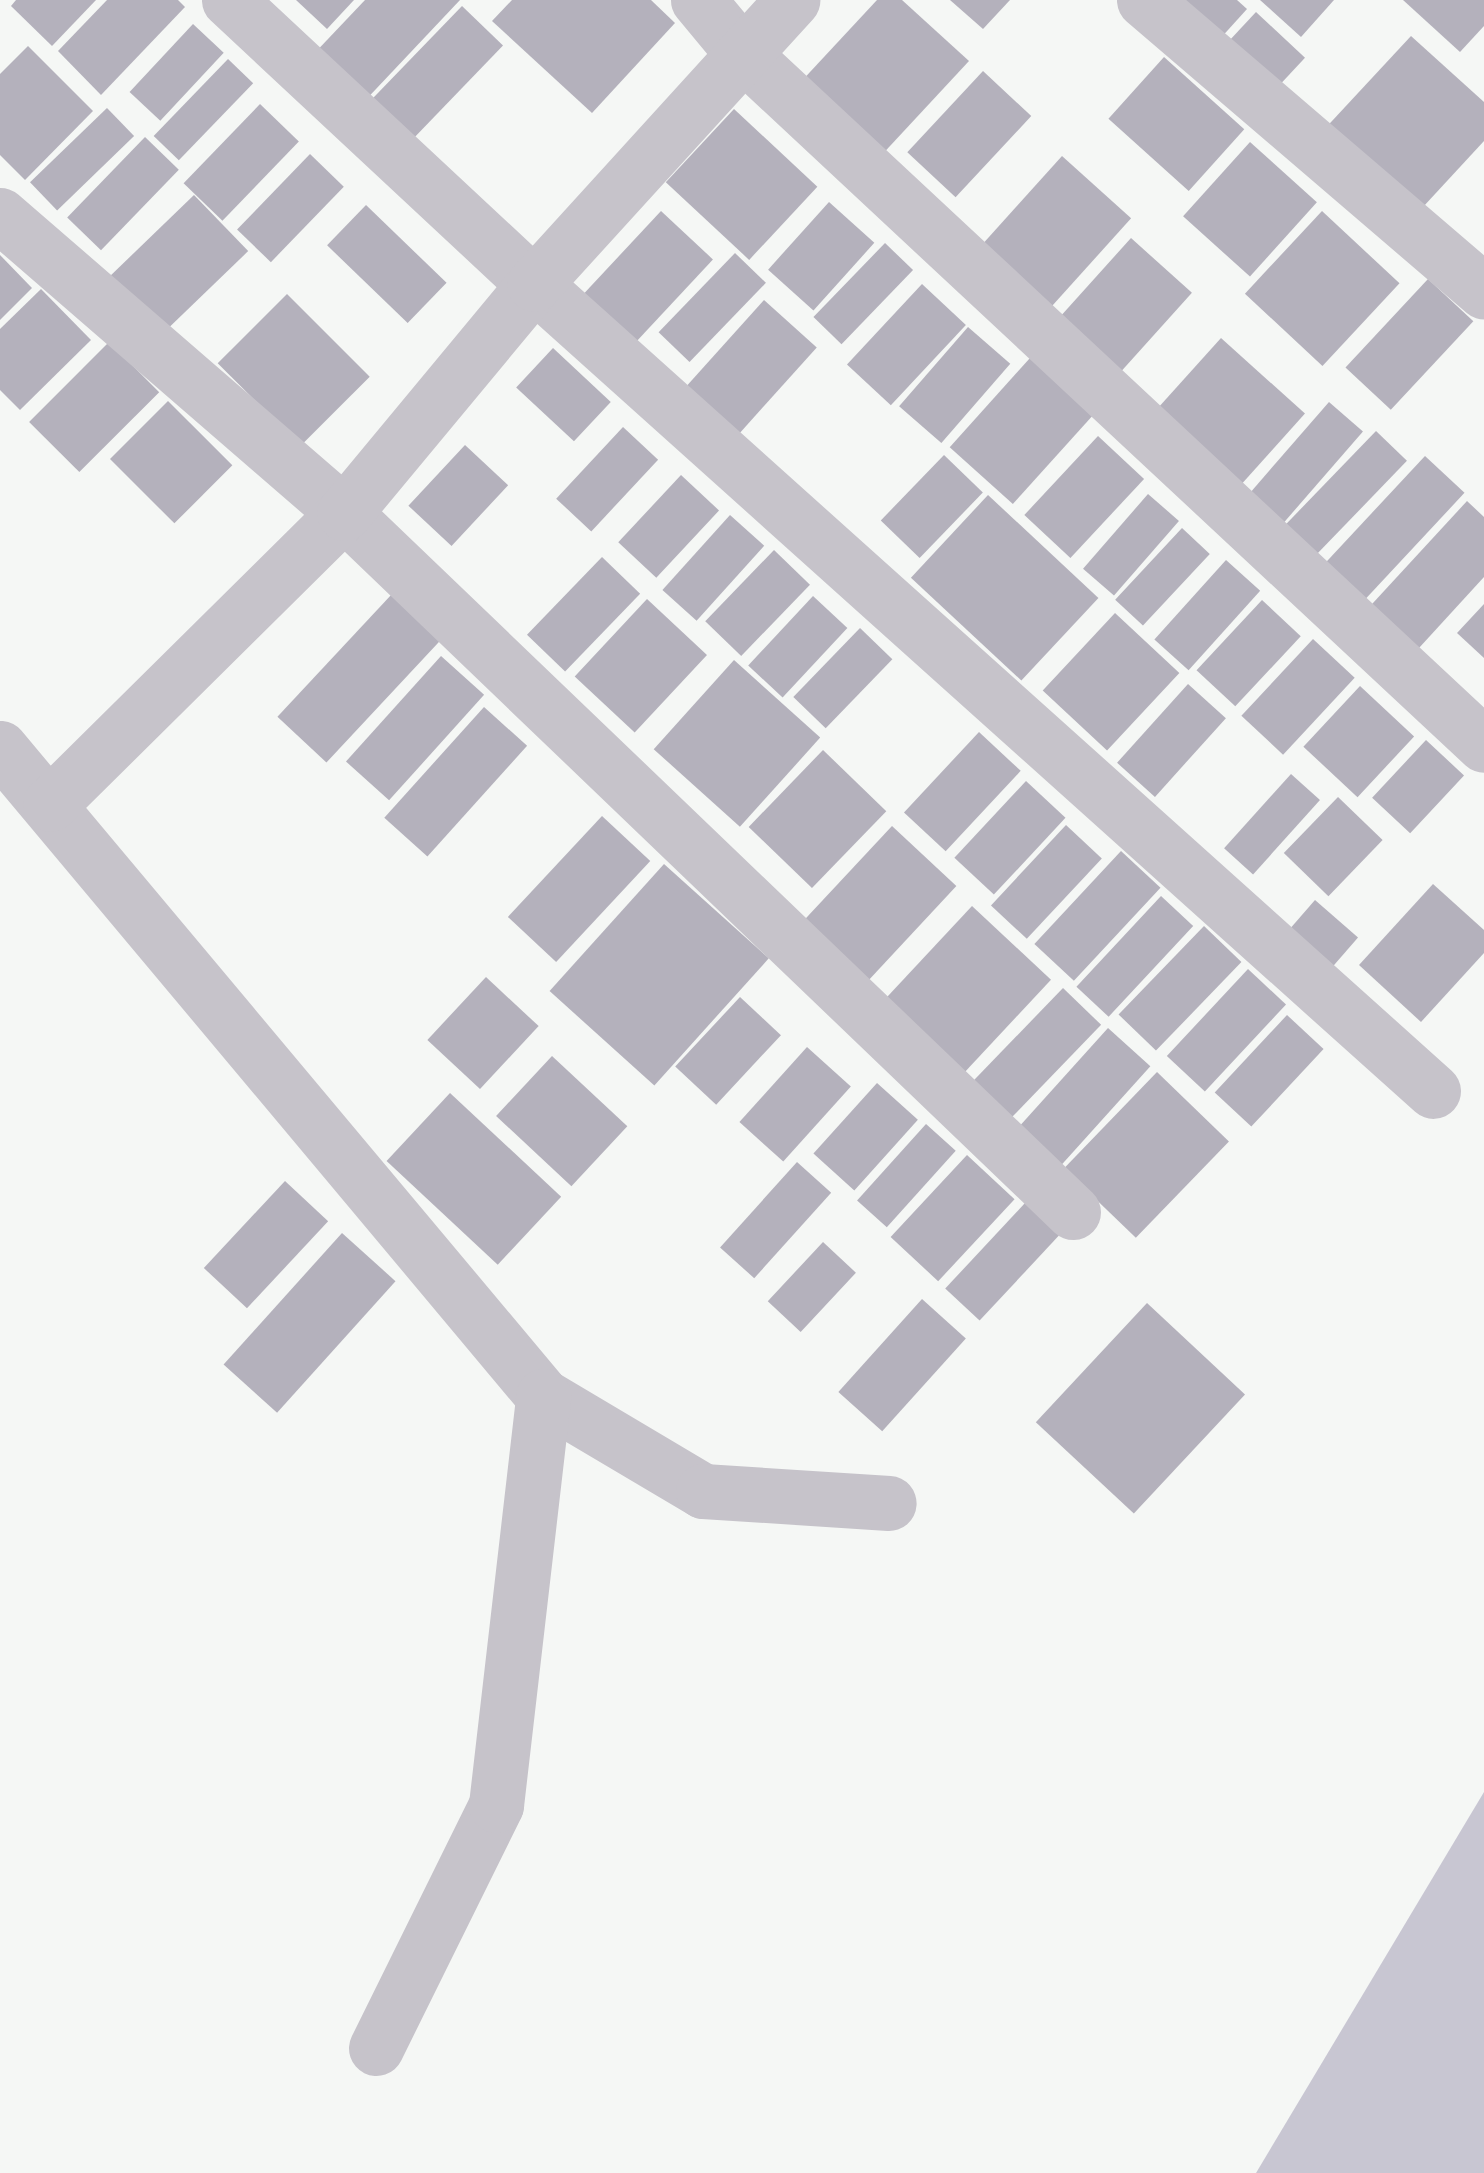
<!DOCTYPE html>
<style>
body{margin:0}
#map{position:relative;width:1484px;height:2173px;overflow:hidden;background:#f5f7f5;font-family:"Titillium Web",sans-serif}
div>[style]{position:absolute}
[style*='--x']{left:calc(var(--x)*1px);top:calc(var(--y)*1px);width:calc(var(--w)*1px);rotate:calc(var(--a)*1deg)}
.water>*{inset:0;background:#c8c6d2}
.building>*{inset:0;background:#b4b1bc;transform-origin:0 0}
.street>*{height:55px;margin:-27.5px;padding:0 27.5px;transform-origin:27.5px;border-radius:27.5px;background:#c6c3ca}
span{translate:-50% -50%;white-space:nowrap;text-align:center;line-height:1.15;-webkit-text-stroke:10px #fff;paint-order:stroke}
</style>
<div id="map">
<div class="water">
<div style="clip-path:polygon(1484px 1792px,1484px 2173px,1256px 2173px)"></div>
</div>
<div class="building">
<div style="clip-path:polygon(16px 0,96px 0,52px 46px,11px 6px)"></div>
<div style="clip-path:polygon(107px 0,178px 0,185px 7px,101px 95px,58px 51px)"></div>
<div style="clip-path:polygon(296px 0,354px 0,327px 29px)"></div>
<div style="clip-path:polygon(365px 0,460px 0,359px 107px,309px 59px)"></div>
<div style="clip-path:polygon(512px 0,651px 0,675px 23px,592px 113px,492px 21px)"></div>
<div style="clip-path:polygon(877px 0,902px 0,969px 61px,877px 160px,797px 86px)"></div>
<div style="clip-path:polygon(950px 0,1010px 0,983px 29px)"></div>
<div style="clip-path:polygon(1174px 0,1237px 0,1247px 9px,1218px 41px)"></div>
<div style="clip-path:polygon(1260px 0,1334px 0,1301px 37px)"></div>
<div style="clip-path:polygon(1403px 0,1484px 0,1484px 26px,1460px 52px)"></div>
<div style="left:462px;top:6px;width:57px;height:137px;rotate:44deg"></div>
<div style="left:1256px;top:12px;width:67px;height:40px;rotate:43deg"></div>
<div style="left:193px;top:24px;width:42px;height:93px;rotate:43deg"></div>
<div style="clip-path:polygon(1411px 36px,1484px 102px,1484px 141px,1411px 220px,1319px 135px)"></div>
<div style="clip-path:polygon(28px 46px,93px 111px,25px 180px,0 155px,0 74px)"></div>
<div style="left:1164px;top:57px;width:108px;height:83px;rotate:42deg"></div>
<div style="left:228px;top:59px;width:35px;height:107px;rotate:44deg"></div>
<div style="left:983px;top:71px;width:66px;height:111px;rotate:43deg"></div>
<div style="left:260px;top:104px;width:54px;height:110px;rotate:44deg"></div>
<div style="left:107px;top:108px;width:39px;height:107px;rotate:46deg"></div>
<div style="left:734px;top:109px;width:114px;height:100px;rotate:43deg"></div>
<div style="left:145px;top:137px;width:47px;height:112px;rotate:44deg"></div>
<div style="left:1250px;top:142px;width:90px;height:100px;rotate:42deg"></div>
<div style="left:310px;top:154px;width:47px;height:105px;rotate:44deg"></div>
<div style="left:1062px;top:156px;width:93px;height:131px;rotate:42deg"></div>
<div style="left:194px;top:195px;width:78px;height:122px;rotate:46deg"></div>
<div style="left:829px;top:202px;width:61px;height:91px;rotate:42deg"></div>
<div style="left:366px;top:205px;width:112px;height:56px;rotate:44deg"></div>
<div style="left:661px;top:211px;width:71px;height:131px;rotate:43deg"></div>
<div style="left:1322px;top:211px;width:106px;height:113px;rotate:43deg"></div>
<div style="left:1131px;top:238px;width:82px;height:115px;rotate:42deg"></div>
<div style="left:885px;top:243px;width:39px;height:103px;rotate:44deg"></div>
<div style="left:735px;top:253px;width:43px;height:110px;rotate:44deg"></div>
<div style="clip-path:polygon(0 255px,32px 288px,0 320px)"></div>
<div style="left:1428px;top:279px;width:62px;height:121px;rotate:43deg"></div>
<div style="left:922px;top:284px;width:60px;height:110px;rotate:43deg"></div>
<div style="clip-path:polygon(41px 289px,91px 340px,20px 410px,0 390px,0 329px)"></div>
<div style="left:287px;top:294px;width:117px;height:98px;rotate:45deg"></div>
<div style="left:764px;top:300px;width:71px;height:125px;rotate:42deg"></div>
<div style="left:968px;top:327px;width:56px;height:105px;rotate:41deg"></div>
<div style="left:1221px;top:338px;width:113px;height:105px;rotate:42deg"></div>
<div style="left:109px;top:342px;width:71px;height:113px;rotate:45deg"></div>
<div style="left:553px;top:348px;width:79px;height:54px;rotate:43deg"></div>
<div style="left:1030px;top:358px;width:85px;height:120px;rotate:42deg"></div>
<div style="left:168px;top:401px;width:91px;height:82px;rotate:45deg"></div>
<div style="left:1329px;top:402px;width:45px;height:134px;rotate:41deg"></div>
<div style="left:623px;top:427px;width:48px;height:98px;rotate:43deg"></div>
<div style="left:1376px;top:431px;width:43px;height:140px;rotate:44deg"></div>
<div style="left:1098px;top:436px;width:63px;height:108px;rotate:43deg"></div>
<div style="left:465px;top:445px;width:59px;height:83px;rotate:43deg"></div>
<div style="left:944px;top:455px;width:54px;height:91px;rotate:44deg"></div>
<div style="left:1425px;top:456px;width:54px;height:164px;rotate:43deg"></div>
<div style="left:681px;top:475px;width:52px;height:92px;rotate:43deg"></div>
<div style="left:1148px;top:494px;width:41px;height:99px;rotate:41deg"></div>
<div style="left:988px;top:495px;width:151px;height:113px;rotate:43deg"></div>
<div style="clip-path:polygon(1467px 501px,1484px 517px,1484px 577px,1408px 660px,1361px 616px)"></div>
<div style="left:730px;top:515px;width:46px;height:101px;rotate:42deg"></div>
<div style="left:1182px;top:528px;width:38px;height:98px;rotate:43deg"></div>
<div style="left:774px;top:550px;width:50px;height:99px;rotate:44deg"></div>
<div style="left:602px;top:557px;width:53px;height:108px;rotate:44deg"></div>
<div style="left:1226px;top:560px;width:46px;height:107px;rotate:42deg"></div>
<div style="left:392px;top:594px;width:67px;height:168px;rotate:43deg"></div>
<div style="left:813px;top:596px;width:47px;height:95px;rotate:43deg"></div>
<div style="left:647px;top:599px;width:82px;height:106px;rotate:43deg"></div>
<div style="left:1262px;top:600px;width:53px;height:96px;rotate:43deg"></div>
<div style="clip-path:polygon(1484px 604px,1484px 658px,1457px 633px)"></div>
<div style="left:1115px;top:613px;width:88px;height:106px;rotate:43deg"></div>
<div style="left:860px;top:628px;width:45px;height:96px;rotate:44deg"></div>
<div style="left:1313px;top:639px;width:57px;height:105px;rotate:43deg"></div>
<div style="left:441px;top:656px;width:58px;height:142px;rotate:42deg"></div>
<div style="left:734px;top:660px;width:116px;height:120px;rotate:42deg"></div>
<div style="left:1188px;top:684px;width:51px;height:106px;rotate:42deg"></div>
<div style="left:1360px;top:686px;width:74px;height:83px;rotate:43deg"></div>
<div style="left:484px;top:707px;width:58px;height:149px;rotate:42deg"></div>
<div style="left:979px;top:732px;width:57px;height:110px;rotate:43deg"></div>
<div style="left:1426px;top:740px;width:52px;height:79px;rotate:43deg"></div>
<div style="left:823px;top:750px;width:88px;height:107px;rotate:44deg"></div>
<div style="left:1291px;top:774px;width:39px;height:100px;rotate:42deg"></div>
<div style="left:1026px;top:781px;width:54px;height:105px;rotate:43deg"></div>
<div style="left:1338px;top:797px;width:62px;height:78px;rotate:44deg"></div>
<div style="left:602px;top:816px;width:66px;height:138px;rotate:43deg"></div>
<div style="left:1066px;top:825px;width:49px;height:110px;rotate:43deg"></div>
<div style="left:892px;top:826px;width:88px;height:128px;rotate:43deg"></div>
<div style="left:1121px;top:851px;width:54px;height:127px;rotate:43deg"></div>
<div style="left:664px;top:864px;width:141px;height:171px;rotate:42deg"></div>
<div style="clip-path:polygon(1433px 884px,1484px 930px,1484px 953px,1421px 1022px,1359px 965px)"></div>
<div style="left:1161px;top:896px;width:44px;height:124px;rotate:43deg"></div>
<div style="left:1315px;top:900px;width:57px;height:53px;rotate:41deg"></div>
<div style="left:972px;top:906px;width:108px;height:129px;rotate:43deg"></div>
<div style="left:1204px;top:926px;width:52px;height:123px;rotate:44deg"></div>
<div style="left:1248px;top:969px;width:52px;height:119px;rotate:43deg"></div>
<div style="left:486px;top:977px;width:72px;height:86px;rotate:43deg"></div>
<div style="left:1063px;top:988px;width:53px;height:129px;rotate:44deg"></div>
<div style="left:740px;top:997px;width:56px;height:95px;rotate:43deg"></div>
<div style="left:1287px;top:1015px;width:50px;height:106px;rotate:43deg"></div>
<div style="left:1108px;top:1028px;width:57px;height:134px;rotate:42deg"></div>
<div style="left:807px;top:1047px;width:59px;height:101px;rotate:42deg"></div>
<div style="left:552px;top:1056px;width:103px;height:82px;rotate:43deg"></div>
<div style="left:1157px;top:1072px;width:100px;height:134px;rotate:44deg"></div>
<div style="left:877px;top:1083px;width:55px;height:95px;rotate:42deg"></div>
<div style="left:450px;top:1093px;width:152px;height:93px;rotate:43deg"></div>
<div style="left:926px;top:1124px;width:40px;height:103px;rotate:42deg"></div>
<div style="left:967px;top:1155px;width:65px;height:112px;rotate:43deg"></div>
<div style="left:797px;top:1162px;width:46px;height:115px;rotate:42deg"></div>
<div style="left:285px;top:1181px;width:59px;height:119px;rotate:43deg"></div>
<div style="left:1025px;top:1203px;width:47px;height:117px;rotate:43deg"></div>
<div style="left:342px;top:1233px;width:72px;height:177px;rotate:42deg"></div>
<div style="left:823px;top:1242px;width:45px;height:81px;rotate:43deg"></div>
<div style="left:922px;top:1299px;width:59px;height:125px;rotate:42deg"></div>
<div style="left:1147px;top:1303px;width:134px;height:163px;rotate:43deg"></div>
</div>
<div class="street">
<div style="--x:229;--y:0;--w:417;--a:43"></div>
<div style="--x:534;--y:284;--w:1208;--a:41.91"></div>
<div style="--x:698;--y:0;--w:70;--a:50.2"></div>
<div style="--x:743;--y:54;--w:1013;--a:43"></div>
<div style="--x:1144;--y:0;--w:448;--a:40.6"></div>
<div style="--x:0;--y:215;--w:455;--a:40.9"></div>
<div style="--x:344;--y:513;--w:1010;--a:43.8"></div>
<div style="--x:0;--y:748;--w:845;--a:50.04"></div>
<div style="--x:543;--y:1396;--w:186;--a:30.7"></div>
<div style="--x:703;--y:1491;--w:186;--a:3.7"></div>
<div style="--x:50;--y:804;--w:414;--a:-44.7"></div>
<div style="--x:344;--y:513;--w:298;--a:-50.3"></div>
<div style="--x:534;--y:284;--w:384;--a:-47.7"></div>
<div style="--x:376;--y:2048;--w:271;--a:-63.7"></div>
<div style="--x:496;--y:1805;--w:412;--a:-83.4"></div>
</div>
</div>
